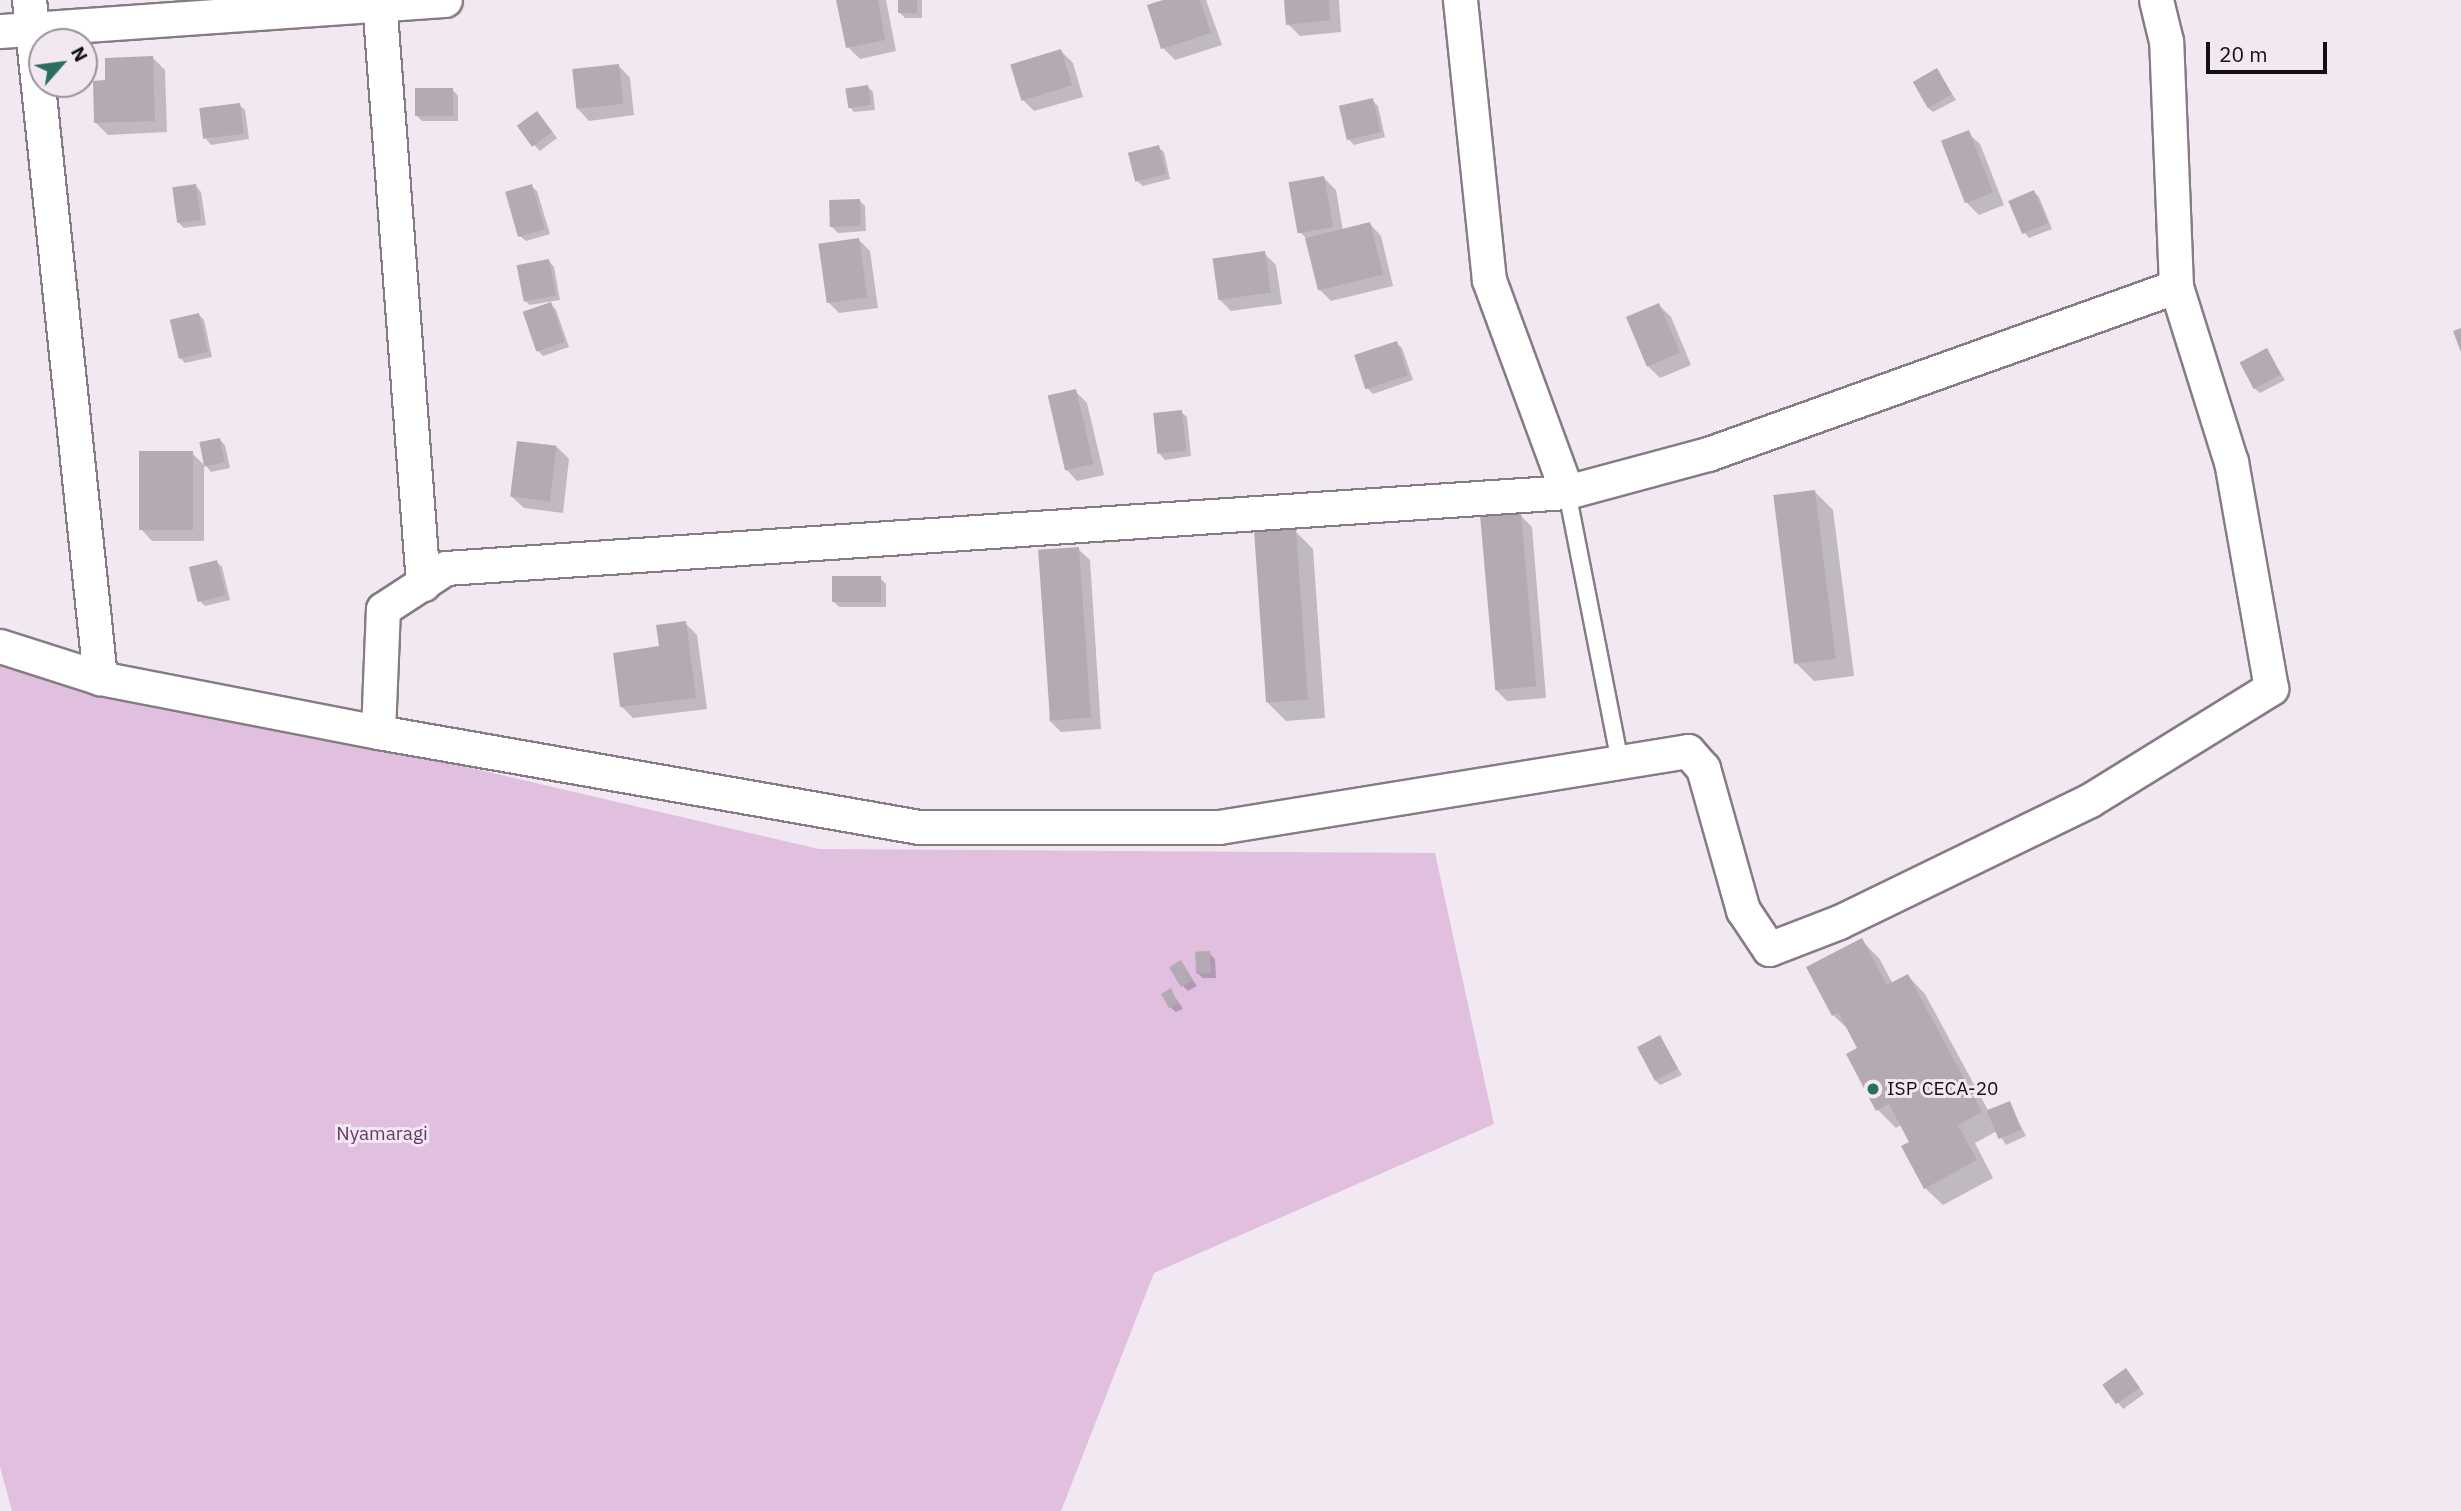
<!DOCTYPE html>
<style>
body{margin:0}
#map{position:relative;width:2461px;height:1511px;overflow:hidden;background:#f2e8f2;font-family:"IBM Plex Sans",sans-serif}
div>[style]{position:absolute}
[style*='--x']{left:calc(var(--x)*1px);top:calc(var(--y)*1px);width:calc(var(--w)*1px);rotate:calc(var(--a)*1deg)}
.green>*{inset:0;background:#e0bfdf}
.shadow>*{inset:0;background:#0003}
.building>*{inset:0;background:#b4aab3;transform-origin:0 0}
.roads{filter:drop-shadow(2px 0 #857c85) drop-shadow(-2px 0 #857c85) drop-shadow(0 2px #857c85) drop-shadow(0 -2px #857c85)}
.service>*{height:16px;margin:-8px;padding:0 8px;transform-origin:8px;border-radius:8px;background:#fff}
.minor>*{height:33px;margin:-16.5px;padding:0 16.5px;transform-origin:16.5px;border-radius:16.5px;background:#fff}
.dots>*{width:19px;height:19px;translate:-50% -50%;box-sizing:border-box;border:4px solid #f2e8f2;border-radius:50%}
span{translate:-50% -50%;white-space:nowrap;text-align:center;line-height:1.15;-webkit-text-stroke:6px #f2e8f2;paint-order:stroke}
.poi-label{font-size:19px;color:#120f12}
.left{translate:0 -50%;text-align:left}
.park-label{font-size:19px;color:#673968}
.north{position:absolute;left:28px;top:28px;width:70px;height:70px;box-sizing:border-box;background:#f2e8f2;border:2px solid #989198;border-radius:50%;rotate:62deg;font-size:19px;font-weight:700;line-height:28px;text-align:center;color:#120f12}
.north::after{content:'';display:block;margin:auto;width:24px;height:32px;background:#2b6e5f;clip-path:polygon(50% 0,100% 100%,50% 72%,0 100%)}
.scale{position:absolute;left:2206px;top:42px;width:121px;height:32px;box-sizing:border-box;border:4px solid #120f12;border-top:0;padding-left:9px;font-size:21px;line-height:24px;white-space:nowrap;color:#120f12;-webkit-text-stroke:5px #f2e8f2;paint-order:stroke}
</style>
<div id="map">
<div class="green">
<div style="clip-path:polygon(0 658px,819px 849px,1435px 853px,1494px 1124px,1154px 1273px,1061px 1511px,12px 1511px,0 1467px)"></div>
</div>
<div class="shadow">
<div style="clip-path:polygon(838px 0,886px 0,896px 51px,860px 59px,848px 47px)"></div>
<div style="clip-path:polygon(899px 0,922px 0,922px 18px,905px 18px,899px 12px)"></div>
<div style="clip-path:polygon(1168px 0,1206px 0,1222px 45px,1175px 60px,1163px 48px)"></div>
<div style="clip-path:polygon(1286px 0,1339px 0,1341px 32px,1300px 36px,1288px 24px)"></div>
<div style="clip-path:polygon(1061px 51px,1073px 63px,1083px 97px,1034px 111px,1022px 99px)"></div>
<div style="clip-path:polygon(153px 58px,165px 70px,167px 132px,108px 135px,96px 123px)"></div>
<div style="clip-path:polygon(619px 66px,630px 78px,634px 115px,589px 121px,578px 109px)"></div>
<div style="clip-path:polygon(1937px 70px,1956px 100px,1933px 112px,1927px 107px)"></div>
<div style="clip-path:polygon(868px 87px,873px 92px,875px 110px,854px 112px,849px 106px)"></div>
<div style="clip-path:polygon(453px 90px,458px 96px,458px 121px,422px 121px,416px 115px)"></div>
<div style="clip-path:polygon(1372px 100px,1378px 106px,1385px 137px,1354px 145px,1348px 139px)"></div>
<div style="clip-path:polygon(239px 105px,245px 110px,249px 139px,211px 145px,206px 139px)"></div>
<div style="clip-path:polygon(542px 118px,557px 138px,540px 151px,534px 145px)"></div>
<div style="clip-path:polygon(1968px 133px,1980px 144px,2004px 205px,1979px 215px,1967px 203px)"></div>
<div style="clip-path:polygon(1158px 147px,1164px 152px,1170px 179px,1143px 186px,1137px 181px,1130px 154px)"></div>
<div style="clip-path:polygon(1324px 178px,1336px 190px,1343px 231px,1370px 224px,1381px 236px,1393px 286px,1331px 301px,1319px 289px,1307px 239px,1300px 232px)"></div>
<div style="clip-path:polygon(196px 186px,201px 192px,206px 225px,184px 228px,178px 222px)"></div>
<div style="clip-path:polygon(531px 186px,537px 191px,550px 234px,526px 241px,520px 236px)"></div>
<div style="clip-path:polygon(2034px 192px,2039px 197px,2052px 229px,2029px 238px,2024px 232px)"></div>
<div style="clip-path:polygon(860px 201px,865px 206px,866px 231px,838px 233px,832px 227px)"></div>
<div style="clip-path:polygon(858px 239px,870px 251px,878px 308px,839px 313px,827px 301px)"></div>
<div style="clip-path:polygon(1264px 253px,1276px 265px,1282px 304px,1231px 311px,1219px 299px)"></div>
<div style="clip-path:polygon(549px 261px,554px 267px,560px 300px,530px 305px,524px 300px)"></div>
<div style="clip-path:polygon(551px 304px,556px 310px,569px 347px,543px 356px,537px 350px)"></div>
<div style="clip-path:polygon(1659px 305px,1671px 317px,1691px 365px,1660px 378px,1648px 366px)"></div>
<div style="clip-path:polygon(199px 315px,204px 320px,212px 357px,185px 363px,179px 357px)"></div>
<div style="clip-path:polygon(1396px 343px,1402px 348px,1413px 380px,1373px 394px,1367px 388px)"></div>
<div style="clip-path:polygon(2266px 350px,2285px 380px,2260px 393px,2254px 388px)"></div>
<div style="clip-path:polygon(1075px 391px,1087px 403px,1104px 475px,1077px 481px,1066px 469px)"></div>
<div style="clip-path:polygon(1181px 412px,1187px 417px,1191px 456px,1165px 460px,1160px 454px)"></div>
<div style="clip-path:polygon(220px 440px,225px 445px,230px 468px,211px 472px,206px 466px)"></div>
<div style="clip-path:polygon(557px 447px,569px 459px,563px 513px,524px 508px,512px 497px)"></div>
<div style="clip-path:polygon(192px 453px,204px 465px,204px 541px,152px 541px,141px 529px)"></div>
<div style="clip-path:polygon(1815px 492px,1833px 510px,1854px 676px,1814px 681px,1796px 663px)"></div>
<div style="clip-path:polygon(1520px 515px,1532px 527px,1546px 698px,1507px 701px,1495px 689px)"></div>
<div style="clip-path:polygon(1295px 531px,1313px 549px,1325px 718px,1286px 721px,1268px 703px)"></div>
<div style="clip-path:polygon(1078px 549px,1090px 560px,1101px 729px,1061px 732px,1049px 720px)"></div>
<div style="clip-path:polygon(217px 562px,222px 567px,230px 600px,205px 606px,199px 600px)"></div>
<div style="clip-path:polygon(880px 578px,886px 584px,886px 607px,839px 607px,833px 601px)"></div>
<div style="clip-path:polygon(685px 623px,697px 635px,707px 709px,633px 718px,621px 706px,661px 648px)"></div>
<div style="clip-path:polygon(1861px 940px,1879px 958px,1893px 984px,1908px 976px,1925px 994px,1989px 1112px,2009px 1103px,2026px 1136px,2006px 1145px,1997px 1131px,1975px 1143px,1993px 1178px,1943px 1205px,1925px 1188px,1911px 1143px,1901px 1125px,1896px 1128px,1878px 1110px,1859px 1048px,1851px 1032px,1833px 1015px)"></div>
<div style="clip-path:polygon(1209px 953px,1215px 959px,1216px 978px,1203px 978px,1197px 973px)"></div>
<div style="clip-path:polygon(1180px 962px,1197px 986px,1188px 991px,1183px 986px)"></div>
<div style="clip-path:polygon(1171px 991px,1183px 1009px,1176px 1012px,1170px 1007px)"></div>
<div style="clip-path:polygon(1660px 1037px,1682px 1075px,1660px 1085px,1655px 1080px)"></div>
<div style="clip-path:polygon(2131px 1376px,2144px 1394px,2123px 1409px,2105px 1385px)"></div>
</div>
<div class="building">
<div style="clip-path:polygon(836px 0,878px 0,885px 40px,846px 48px)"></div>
<div style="left:898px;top:0;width:19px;height:13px"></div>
<div style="clip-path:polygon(1163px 0,1200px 0,1211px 33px,1161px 49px,1147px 5px)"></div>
<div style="clip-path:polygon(1284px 0,1329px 0,1330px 20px,1286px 25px)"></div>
<div style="left:1061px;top:49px;width:38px;height:53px;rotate:73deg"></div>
<div style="clip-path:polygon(153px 56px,155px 121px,94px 123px,93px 81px,105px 80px,105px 58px)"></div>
<div style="left:619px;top:64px;width:40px;height:47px;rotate:84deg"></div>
<div style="left:1937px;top:68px;width:30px;height:28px;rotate:60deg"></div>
<div style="left:868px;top:85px;width:20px;height:23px;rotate:81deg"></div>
<div style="left:415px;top:88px;width:38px;height:28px"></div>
<div style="left:1373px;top:98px;width:35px;height:35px;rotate:77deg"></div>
<div style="left:240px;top:103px;width:31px;height:41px;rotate:83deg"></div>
<div style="left:537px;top:111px;width:26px;height:25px;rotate:54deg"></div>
<div style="left:1969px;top:130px;width:67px;height:30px;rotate:69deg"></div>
<div style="left:1159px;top:145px;width:30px;height:32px;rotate:76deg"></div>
<div style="left:1324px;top:176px;width:52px;height:36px;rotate:80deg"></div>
<div style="left:196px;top:184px;width:36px;height:24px;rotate:82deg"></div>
<div style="left:532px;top:184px;width:47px;height:28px;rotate:74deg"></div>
<div style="left:2034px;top:190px;width:36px;height:28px;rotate:67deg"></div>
<div style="left:860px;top:199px;width:27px;height:31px;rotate:88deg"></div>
<div style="left:1370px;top:222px;width:54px;height:67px;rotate:76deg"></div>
<div style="left:859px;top:238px;width:60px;height:41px;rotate:82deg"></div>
<div style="left:1265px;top:251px;width:42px;height:53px;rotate:82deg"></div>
<div style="left:549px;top:259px;width:37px;height:33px;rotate:79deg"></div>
<div style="left:551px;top:302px;width:42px;height:30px;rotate:71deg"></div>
<div style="left:1659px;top:303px;width:54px;height:36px;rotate:67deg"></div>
<div style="left:199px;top:313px;width:40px;height:30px;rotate:77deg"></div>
<div style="clip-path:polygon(2461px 328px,2461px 352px,2453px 331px)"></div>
<div style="left:1397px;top:341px;width:36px;height:45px;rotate:72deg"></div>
<div style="left:2267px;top:348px;width:30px;height:31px;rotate:62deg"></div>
<div style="left:1076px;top:389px;width:77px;height:29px;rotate:77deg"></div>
<div style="left:1182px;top:410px;width:41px;height:29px;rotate:84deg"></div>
<div style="left:220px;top:438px;width:25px;height:21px;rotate:79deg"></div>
<div style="left:517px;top:441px;width:40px;height:56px;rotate:7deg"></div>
<div style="left:139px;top:451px;width:54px;height:79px"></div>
<div style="left:1815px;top:490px;width:170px;height:42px;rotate:83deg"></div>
<div style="left:1521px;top:513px;width:174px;height:41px;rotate:85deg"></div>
<div style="left:1296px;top:529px;width:171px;height:42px;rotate:86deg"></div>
<div style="left:1079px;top:547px;width:171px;height:41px;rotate:86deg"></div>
<div style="left:217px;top:560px;width:36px;height:29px;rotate:76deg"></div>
<div style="left:881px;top:576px;width:26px;height:49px;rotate:90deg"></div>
<div style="clip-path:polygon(686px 621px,696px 698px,620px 707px,613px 653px,659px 646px,656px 625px)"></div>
<div style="clip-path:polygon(1862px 938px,1887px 985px,1908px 974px,1982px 1112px,1958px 1125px,1977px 1160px,1924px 1189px,1901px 1146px,1909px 1142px,1889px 1104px,1876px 1111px,1846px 1054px,1857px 1048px,1838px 1012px,1832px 1016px,1806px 967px)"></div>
<div style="left:1210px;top:951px;width:22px;height:15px;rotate:87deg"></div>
<div style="left:1181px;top:960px;width:23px;height:14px;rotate:59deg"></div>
<div style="clip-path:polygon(1171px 988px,1178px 1004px,1169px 1008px,1161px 994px)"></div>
<div style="left:1660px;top:1035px;width:38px;height:26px;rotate:62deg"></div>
<div style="left:2010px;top:1101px;width:31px;height:25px;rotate:68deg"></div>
<div style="left:2126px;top:1368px;width:24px;height:29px;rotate:55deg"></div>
</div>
<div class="roads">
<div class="service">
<div style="--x:1567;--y:492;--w:274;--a:78.9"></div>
</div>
<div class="minor">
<div style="--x:29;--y:0;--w:682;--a:84.02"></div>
<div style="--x:379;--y:0;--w:586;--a:85.69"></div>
<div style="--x:1460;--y:0;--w:281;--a:84.1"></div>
<div style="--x:1489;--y:280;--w:226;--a:69.8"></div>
<div style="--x:0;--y:31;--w:446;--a:-4"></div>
<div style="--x:0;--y:646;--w:105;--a:17.7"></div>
<div style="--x:100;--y:678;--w:283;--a:11"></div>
<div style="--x:378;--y:732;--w:549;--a:9.96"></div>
<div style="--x:919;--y:827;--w:300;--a:0"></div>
<div style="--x:1219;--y:827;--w:475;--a:-9.2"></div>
<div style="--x:1688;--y:751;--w:23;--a:49"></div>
<div style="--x:1703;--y:768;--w:148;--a:74.3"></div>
<div style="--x:1743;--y:910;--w:47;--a:56.3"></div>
<div style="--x:1769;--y:949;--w:75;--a:-21.1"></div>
<div style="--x:1839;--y:922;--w:279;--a:-25.9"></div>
<div style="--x:2090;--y:800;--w:213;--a:-31.7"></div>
<div style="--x:2271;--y:688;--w:230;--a:-100"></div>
<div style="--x:2231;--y:462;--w:184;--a:-107.4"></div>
<div style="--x:2176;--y:286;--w:245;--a:-92.3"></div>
<div style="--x:2166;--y:41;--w:42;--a:-103.7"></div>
<div style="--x:378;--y:732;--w:123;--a:-87.7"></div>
<div style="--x:383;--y:609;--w:75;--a:-33.1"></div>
<div style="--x:446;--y:568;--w:1124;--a:-3.88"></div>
<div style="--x:1567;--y:492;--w:146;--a:-15.1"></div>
<div style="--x:1708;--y:454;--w:497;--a:-19.7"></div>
</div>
</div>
<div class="dots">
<div style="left:1873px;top:1089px;background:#2b6e5f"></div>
</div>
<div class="poi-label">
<span class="left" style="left:1887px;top:1089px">ISP CECA-20</span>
</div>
<div class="park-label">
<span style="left:382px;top:1134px">Nyamaragi</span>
</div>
<div class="north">N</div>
<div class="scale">20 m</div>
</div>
